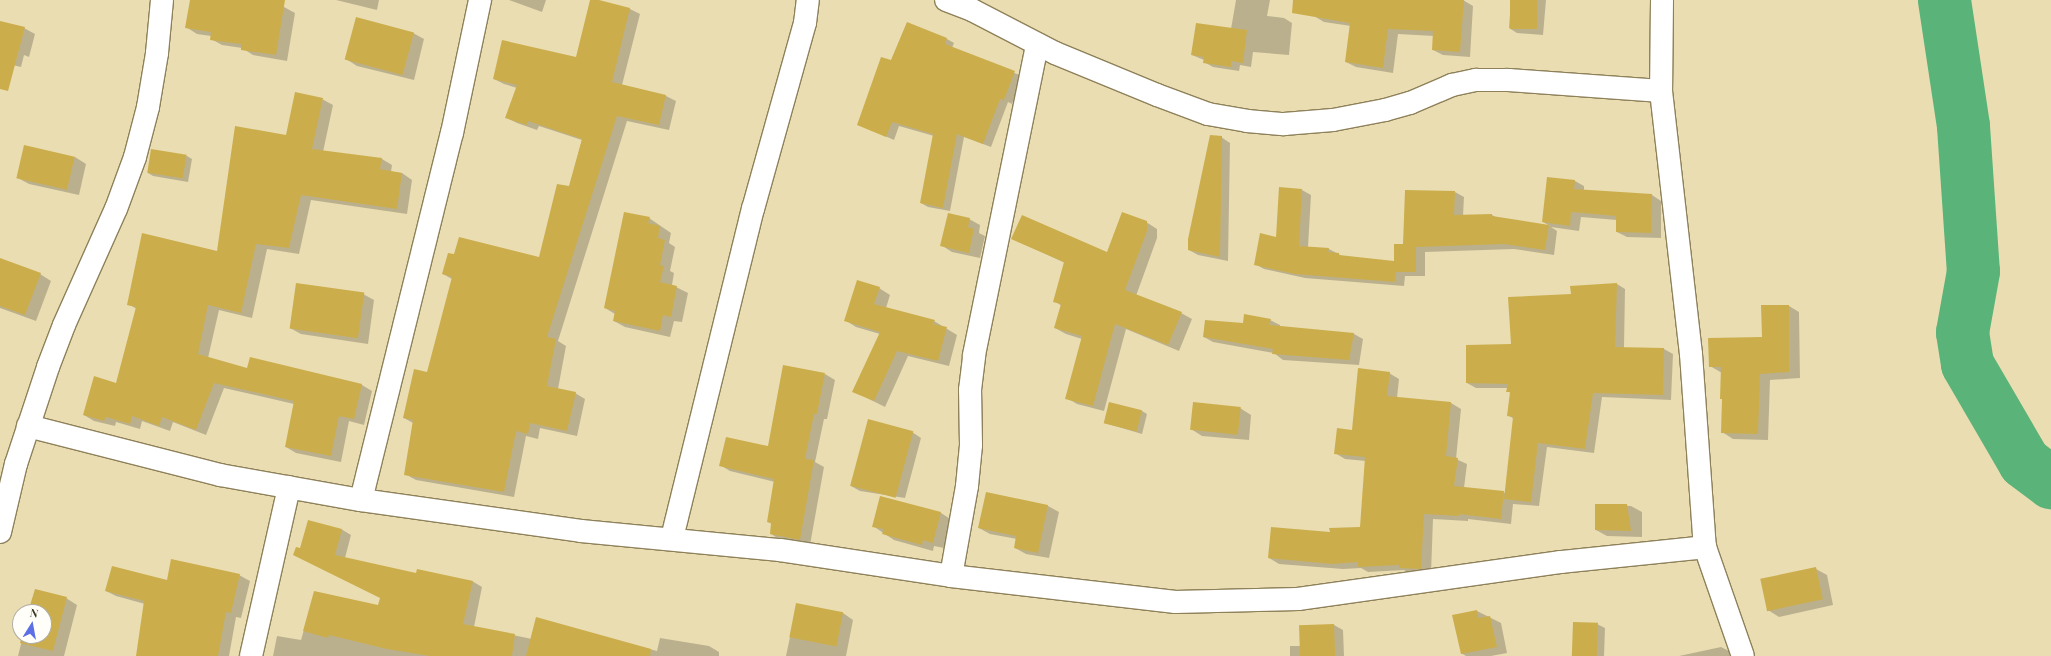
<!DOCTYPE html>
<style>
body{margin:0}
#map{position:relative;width:2051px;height:656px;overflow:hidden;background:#eaddb2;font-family:"Playfair Display",serif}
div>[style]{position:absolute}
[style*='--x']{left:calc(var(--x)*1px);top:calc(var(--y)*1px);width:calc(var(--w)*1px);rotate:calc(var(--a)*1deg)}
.shadow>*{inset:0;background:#0003}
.river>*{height:53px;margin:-26.5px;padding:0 26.5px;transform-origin:26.5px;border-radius:26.5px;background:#5ab378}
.building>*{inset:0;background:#cbae4b;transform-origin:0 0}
.roads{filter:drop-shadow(1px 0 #8e815a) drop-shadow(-1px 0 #8e815a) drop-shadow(0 1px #8e815a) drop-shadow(0 -1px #8e815a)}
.street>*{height:22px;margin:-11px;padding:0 11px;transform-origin:11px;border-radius:11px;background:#fff}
span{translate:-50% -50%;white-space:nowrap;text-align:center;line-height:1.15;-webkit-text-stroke:4px #fffef9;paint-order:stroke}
.north{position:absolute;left:12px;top:604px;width:40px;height:40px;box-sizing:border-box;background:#fffef9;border:1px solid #b1aea5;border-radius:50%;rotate:11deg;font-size:11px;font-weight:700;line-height:16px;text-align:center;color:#3c3726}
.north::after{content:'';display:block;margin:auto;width:14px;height:18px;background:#5c6fe6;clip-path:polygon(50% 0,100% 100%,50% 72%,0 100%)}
</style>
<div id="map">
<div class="shadow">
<div style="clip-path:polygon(191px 0,243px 0,284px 7px,295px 13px,287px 61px,253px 55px,242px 48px,222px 45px,211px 39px,211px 36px,197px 34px,186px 27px)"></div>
<div style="clip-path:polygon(336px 0,379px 0,377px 10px)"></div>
<div style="clip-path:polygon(509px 0,546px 0,542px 12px)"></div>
<div style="clip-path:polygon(591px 0,630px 9px,640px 14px,622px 85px,666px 96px,676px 101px,669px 130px,627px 121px,558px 341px,566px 346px,558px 389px,575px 393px,585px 399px,577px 436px,540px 428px,538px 439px,526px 436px,514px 497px,416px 480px,405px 474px,413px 423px,404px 418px,428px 373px,452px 279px,443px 274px,540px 258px,569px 188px,582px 140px,539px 126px,537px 130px,517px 123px,507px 118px,517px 88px,504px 84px,494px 79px,577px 58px)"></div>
<div style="clip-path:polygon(1236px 0,1270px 0,1267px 16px,1284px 18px,1292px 23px,1289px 55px,1253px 52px,1251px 67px,1240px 65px,1239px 71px,1213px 67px,1204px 62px,1204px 60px,1192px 55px,1231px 29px)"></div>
<div style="clip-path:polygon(1317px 0,1463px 0,1473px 6px,1470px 57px,1443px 55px,1433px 50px,1434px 36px,1398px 34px,1393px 73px,1356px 67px,1346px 62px,1351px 26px,1324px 22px,1314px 16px)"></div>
<div style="clip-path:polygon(1511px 0,1546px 0,1543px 35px,1517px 33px,1509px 28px)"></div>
<div style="clip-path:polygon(0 22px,24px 28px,35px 34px,29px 57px,24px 55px,21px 67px,0 62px)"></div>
<div style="clip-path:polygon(907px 23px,947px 39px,954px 43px,952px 48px,1022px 76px,1012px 104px,1008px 102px,991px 147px,964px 137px,950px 211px,928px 207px,921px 203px,934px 136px,899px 126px,894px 140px,858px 124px,891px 61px)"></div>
<div style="clip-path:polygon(413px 33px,424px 39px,414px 80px,357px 66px,346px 59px)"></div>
<div style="clip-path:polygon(322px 99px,333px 105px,323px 152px,382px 159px,392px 165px,391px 172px,402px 173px,412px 180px,407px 214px,311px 200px,299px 254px,267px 249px,252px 318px,219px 310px,208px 358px,248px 369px,250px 358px,362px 385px,372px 391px,364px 425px,349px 421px,341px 462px,296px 453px,286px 447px,294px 404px,224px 388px,206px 435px,173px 422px,170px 431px,142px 421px,140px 429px,116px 422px,115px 426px,94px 421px,84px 415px,117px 384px,137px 309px,128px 304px,218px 252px,287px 136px)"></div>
<div style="clip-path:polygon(1221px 137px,1230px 143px,1228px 261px,1198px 255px,1189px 250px)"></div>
<div style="clip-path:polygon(152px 150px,187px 156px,192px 159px,188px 182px,153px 176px,148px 173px)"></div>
<div style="clip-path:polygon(75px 157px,86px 164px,79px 195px,29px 184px,18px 178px)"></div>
<div style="clip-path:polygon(1575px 181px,1584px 186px,1584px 191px,1652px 195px,1661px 201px,1661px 238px,1627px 237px,1617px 232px,1617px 220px,1581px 217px,1579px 231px,1551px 227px,1557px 231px,1554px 255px,1514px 249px,1425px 252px,1425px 276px,1405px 276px,1404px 286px,1305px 278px,1264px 269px,1255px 264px,1277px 238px,1302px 190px,1311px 195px,1308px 247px,1329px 249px,1342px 256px,1395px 262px,1404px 245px,1455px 192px,1464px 197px,1463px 216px,1492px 215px,1497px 218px,1550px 226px,1543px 222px)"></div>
<div style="clip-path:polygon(649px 218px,671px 233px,669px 243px,675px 247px,670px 271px,674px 273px,672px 285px,688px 293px,682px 322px,674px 321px,670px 337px,625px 327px,614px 321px,615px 314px,605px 308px)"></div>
<div style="clip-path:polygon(969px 219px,980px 225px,979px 233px,985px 236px,980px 258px,952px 252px,941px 245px)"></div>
<div style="clip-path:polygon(1146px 222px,1157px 229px,1157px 238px,1136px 296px,1181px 313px,1192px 319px,1179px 351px,1126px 329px,1104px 411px,1077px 404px,1067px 398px,1082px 339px,1066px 334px,1055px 328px,1062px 306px,1054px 301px,1065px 263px,1013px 239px,1108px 254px)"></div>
<div style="clip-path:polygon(0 272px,40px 274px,51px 281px,36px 321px,0 308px)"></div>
<div style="clip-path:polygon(1617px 284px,1625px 289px,1624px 348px,1664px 349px,1673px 354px,1671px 400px,1602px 397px,1594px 453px,1547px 447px,1539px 506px,1513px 504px,1511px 524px,1468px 519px,1468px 521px,1433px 519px,1431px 574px,1410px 573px,1404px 570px,1368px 572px,1361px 568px,1343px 569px,1279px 564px,1269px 558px,1331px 533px,1361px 528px,1366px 461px,1345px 459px,1335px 453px,1352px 431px,1389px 373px,1399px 379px,1397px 398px,1451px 403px,1461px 409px,1456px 459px,1467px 464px,1464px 488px,1506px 493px,1514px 419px,1508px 415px,1511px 393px,1507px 391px,1508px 388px,1476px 388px,1467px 383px,1572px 295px)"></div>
<div style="clip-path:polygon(879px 288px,890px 295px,886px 308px,934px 321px,957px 335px,949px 366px,908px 356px,885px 407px,853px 391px,880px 334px,856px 327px,845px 320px)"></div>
<div style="clip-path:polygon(363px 294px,374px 300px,368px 344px,301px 334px,290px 328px)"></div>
<div style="clip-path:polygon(1789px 306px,1799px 312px,1800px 378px,1770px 380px,1768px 440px,1733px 439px,1722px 432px,1722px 373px,1710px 366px,1763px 338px)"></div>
<div style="clip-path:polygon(1270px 320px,1280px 325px,1280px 327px,1354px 334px,1363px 339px,1359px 365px,1283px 360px,1274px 353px,1213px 342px,1204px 337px,1244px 324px)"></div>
<div style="clip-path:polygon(825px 374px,835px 380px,827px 419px,824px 419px,815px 462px,824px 467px,810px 545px,781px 540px,771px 534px,772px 524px,768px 522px,775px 482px,730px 471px,720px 465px,769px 448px)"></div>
<div style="clip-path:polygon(1109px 403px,1142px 411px,1147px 414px,1142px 434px,1105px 423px)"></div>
<div style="clip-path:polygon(1240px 408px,1251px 415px,1249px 440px,1202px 436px,1191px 429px)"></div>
<div style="clip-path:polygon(912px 432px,921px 438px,905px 498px,860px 491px,851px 486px)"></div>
<div style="clip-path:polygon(881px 497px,941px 513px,952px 520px,944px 548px,934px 546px,933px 551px,894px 540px,873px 526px)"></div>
<div style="clip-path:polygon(1596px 505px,1631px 506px,1642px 512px,1642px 537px,1607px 536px,1596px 530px)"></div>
<div style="clip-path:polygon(1048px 506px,1059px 512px,1049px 558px,1026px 554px,1015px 548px,1017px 539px,990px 534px,979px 528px)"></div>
<div style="clip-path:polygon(341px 529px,351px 535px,345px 558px,417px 574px,472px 581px,482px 587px,474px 627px,532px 639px,537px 619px,657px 651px,660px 638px,709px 646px,719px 652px,719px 656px,273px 656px,277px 636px,301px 640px,315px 592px,378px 606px,381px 598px,301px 549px)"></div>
<div style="clip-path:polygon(1816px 569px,1827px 575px,1833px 605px,1779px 617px,1768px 610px)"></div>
<div style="clip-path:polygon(239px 575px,250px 581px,241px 618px,236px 617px,229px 656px,137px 656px,145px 604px,116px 596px,106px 591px,167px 581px)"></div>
<div style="clip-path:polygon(66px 598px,77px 605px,64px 656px,18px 656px,23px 636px,44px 636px,44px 612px,29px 612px)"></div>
<div style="clip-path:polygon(797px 604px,843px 613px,853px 620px,846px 656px,786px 656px)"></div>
<div style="clip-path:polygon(1477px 611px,1501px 623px,1507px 653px,1491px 656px,1466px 656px,1461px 653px)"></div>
<div style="clip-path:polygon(1597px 624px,1605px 628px,1604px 656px,1574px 656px)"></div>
<div style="clip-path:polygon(1334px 625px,1343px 630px,1344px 656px,1290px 656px,1290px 646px,1301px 646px)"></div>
<div style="clip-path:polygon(1721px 647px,1729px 651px,1730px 656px,1679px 656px)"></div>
</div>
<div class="river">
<div style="--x:1944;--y:0;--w:127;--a:81.4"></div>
<div style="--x:1963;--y:126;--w:145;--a:86.1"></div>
<div style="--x:1973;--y:271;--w:62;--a:100.2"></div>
<div style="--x:1962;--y:332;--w:32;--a:81"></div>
<div style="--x:1967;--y:364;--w:113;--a:59.8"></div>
<div style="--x:2024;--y:462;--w:34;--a:37"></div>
</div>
<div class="building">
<div style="clip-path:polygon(190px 0,285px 0,276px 55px,241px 50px,241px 44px,210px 40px,211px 32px,185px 28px)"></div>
<div style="clip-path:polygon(590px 0,599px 0,630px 8px,612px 82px,666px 95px,659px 125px,617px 116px,547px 337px,556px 339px,547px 386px,576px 392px,567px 431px,530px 423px,528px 434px,516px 431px,504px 492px,404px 475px,413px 420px,403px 418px,414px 369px,427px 372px,452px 277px,442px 274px,448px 253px,454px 254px,459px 237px,539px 257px,557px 184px,569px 186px,582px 139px,528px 121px,527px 125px,505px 118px,517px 85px,493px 79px,502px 40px,576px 57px)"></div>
<div style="clip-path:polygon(1293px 0,1464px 0,1460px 52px,1432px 50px,1433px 31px,1388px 29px,1383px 68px,1345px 62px,1350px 23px,1292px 13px)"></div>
<div style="left:1510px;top:0;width:27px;height:29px"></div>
<div style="left:356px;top:17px;width:60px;height:44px;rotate:15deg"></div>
<div style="clip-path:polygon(0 21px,25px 27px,8px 91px,0 89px)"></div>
<div style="clip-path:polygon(907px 22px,947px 38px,945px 44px,1015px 71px,1004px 100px,1000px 99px,983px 144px,957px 134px,943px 208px,920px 203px,933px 134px,892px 122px,886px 137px,857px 125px,881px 57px,891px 60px)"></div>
<div style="clip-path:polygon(1196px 23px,1247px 30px,1243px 63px,1231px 61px,1231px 67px,1203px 63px,1204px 57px,1191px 55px)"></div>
<div style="clip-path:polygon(295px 92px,323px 98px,312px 149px,382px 158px,380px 169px,402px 173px,397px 209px,301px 195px,289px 248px,256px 244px,241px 313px,208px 305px,198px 354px,247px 368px,250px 357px,362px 384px,354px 419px,339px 416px,331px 456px,285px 447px,294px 401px,214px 383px,196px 430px,162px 417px,159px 426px,132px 416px,130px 424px,106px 417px,104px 421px,83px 415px,94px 376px,116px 383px,136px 307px,127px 305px,142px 233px,217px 251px,235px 126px,286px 135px)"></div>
<div style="clip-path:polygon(1210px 135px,1222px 136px,1220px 257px,1188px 250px,1188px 239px)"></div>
<div style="left:24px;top:145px;width:52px;height:34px;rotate:13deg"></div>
<div style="left:151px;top:149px;width:36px;height:24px;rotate:9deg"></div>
<div style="clip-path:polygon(1547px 177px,1575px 180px,1574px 189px,1652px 194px,1651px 233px,1616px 232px,1616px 216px,1571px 212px,1570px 226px,1542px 222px)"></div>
<div style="clip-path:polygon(1279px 187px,1302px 189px,1299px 246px,1329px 248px,1328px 252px,1339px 253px,1339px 255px,1394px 261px,1394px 244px,1403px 244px,1405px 190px,1455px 191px,1454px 215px,1492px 214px,1492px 216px,1549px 225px,1545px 250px,1504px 244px,1416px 247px,1416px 272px,1396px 272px,1395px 282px,1295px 274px,1254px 265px,1260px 233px,1276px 237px)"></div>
<div style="clip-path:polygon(624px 212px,650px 217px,648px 223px,660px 226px,658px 238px,665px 240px,660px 265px,664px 266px,660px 282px,677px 286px,671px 317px,663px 315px,660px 331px,613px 321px,615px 311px,604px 308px)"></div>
<div style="clip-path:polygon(1122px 212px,1147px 221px,1147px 231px,1125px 290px,1182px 312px,1168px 345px,1115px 324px,1093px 406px,1065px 399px,1082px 336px,1054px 328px,1061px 304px,1053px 302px,1064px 262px,1011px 239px,1022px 215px,1107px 252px)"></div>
<div style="clip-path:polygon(948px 213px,970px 218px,968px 227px,974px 229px,969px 253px,940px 246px)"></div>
<div style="clip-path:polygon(0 258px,41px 273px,25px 315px,0 306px)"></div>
<div style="clip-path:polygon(857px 280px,880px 287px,874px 304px,935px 320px,933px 324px,947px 327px,938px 361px,897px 351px,874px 401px,852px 392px,880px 332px,844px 321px)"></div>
<div style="left:296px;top:283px;width:69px;height:46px;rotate:8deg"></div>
<div style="clip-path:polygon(1617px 283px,1615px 347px,1664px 348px,1663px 395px,1593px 393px,1585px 449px,1538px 443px,1531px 502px,1504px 499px,1513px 417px,1507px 416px,1510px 392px,1506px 392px,1508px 384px,1466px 383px,1466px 345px,1511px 344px,1508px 297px,1571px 294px,1570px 286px)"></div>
<div style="clip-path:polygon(1761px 305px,1789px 305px,1789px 372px,1760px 374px,1758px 434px,1721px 433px,1722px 399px,1720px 399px,1721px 367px,1709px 367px,1708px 338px,1762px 337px)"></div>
<div style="clip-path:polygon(1244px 314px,1271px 319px,1269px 325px,1354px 333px,1349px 360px,1272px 354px,1273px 349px,1203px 337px,1205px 320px,1243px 323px)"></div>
<div style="clip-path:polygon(783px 365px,825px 373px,817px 414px,814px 414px,805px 459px,814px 460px,800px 540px,770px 534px,771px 523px,767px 522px,774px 479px,719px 466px,726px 437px,768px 446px)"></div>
<div style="clip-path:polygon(1358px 368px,1390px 372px,1387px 396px,1451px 402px,1446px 456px,1458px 458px,1454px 486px,1504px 491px,1501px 519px,1459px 514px,1459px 516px,1424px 514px,1421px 569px,1399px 568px,1399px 565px,1358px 567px,1358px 562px,1332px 564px,1268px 558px,1271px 527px,1330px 532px,1329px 528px,1360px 527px,1365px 457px,1334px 454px,1337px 428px,1352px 430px)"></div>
<div style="left:1109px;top:402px;width:34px;height:22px;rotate:14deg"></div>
<div style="left:1193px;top:402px;width:48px;height:28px;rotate:6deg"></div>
<div style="left:868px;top:419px;width:47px;height:69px;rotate:15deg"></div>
<div style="clip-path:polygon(986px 492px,1048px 505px,1038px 553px,1014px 548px,1016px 536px,978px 528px)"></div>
<div style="clip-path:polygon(880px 496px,941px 512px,933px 543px,923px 540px,922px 545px,882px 534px,884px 529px,872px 527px)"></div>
<div style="clip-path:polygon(1595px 504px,1627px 504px,1631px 531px,1595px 530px)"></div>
<div style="clip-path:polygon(308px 520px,342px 529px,335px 555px,416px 573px,417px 569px,473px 581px,463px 624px,515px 634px,512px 656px,430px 656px,387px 649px,329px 635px,328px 638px,303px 631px,314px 591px,378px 605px,380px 598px,293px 555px,296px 547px,300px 548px)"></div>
<div style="clip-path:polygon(171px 559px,240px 574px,231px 613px,226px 612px,218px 656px,136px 656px,144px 601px,105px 591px,112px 566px,167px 580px)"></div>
<div style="left:1816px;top:567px;width:33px;height:57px;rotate:78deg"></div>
<div style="clip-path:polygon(35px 589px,67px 597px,53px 651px,20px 643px,22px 636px,44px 636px,44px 612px,28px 612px)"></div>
<div style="left:796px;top:603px;width:48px;height:35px;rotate:11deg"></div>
<div style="clip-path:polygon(1477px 610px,1478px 618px,1490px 616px,1497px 647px,1461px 654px,1452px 615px)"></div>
<div style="clip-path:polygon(536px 617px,651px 649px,650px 656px,526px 656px)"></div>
<div style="left:1573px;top:622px;width:25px;height:34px;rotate:2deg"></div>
<div style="left:1334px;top:624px;width:32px;height:35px;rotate:88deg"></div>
</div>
<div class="roads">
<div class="street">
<div style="--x:946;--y:0;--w:28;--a:21"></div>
<div style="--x:972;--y:10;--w:93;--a:27.4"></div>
<div style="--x:1055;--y:53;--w:110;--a:22.4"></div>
<div style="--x:1157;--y:95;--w:54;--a:20.4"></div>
<div style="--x:1208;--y:114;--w:40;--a:10"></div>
<div style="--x:1247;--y:121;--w:37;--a:5"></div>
<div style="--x:1284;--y:124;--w:49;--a:-4.7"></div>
<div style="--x:1333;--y:120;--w:53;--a:-10.9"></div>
<div style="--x:1385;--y:110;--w:26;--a:-16"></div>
<div style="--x:1410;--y:103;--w:46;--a:-23.2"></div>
<div style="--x:1452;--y:85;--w:25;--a:-12"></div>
<div style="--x:1476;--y:80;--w:33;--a:0"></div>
<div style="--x:1509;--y:80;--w:152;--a:4.1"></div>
<div style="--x:1662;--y:0;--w:91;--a:90.6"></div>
<div style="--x:1661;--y:91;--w:265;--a:83.5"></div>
<div style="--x:1691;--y:354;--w:194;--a:85.9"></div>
<div style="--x:1705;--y:547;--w:115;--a:70.8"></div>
<div style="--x:28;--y:426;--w:198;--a:14.3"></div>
<div style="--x:220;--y:475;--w:143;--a:10.1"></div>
<div style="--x:361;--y:500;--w:222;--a:8"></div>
<div style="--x:581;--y:531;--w:200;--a:5.5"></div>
<div style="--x:780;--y:550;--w:173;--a:8.6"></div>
<div style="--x:951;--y:576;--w:226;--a:6.6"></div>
<div style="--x:1175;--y:602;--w:123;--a:-1.4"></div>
<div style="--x:1298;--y:599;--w:266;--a:-8"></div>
<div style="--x:1561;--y:562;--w:145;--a:-5.9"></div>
<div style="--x:361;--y:500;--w:378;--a:-76.1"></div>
<div style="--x:452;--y:133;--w:136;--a:-78.1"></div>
<div style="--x:0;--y:532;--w:70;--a:-76.8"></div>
<div style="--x:16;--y:464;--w:102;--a:-71.7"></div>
<div style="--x:48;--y:367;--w:45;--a:-69.1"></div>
<div style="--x:64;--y:325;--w:127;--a:-65.9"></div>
<div style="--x:116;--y:209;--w:55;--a:-69.9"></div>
<div style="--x:135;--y:157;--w:52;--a:-75.4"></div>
<div style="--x:148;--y:107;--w:55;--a:-80.5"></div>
<div style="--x:157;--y:53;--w:53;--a:-84.6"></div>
<div style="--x:672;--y:538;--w:339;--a:-76.2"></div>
<div style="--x:753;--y:209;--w:193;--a:-74.4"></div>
<div style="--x:805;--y:23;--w:23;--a:-83"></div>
<div style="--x:951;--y:576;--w:91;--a:-79.9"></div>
<div style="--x:967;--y:486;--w:41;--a:-84.4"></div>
<div style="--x:971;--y:445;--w:55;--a:-91"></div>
<div style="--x:970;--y:390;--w:35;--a:-83"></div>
<div style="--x:974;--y:355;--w:317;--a:-78.5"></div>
<div style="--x:251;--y:656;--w:173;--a:-77.3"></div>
</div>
</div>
<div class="north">N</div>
</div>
